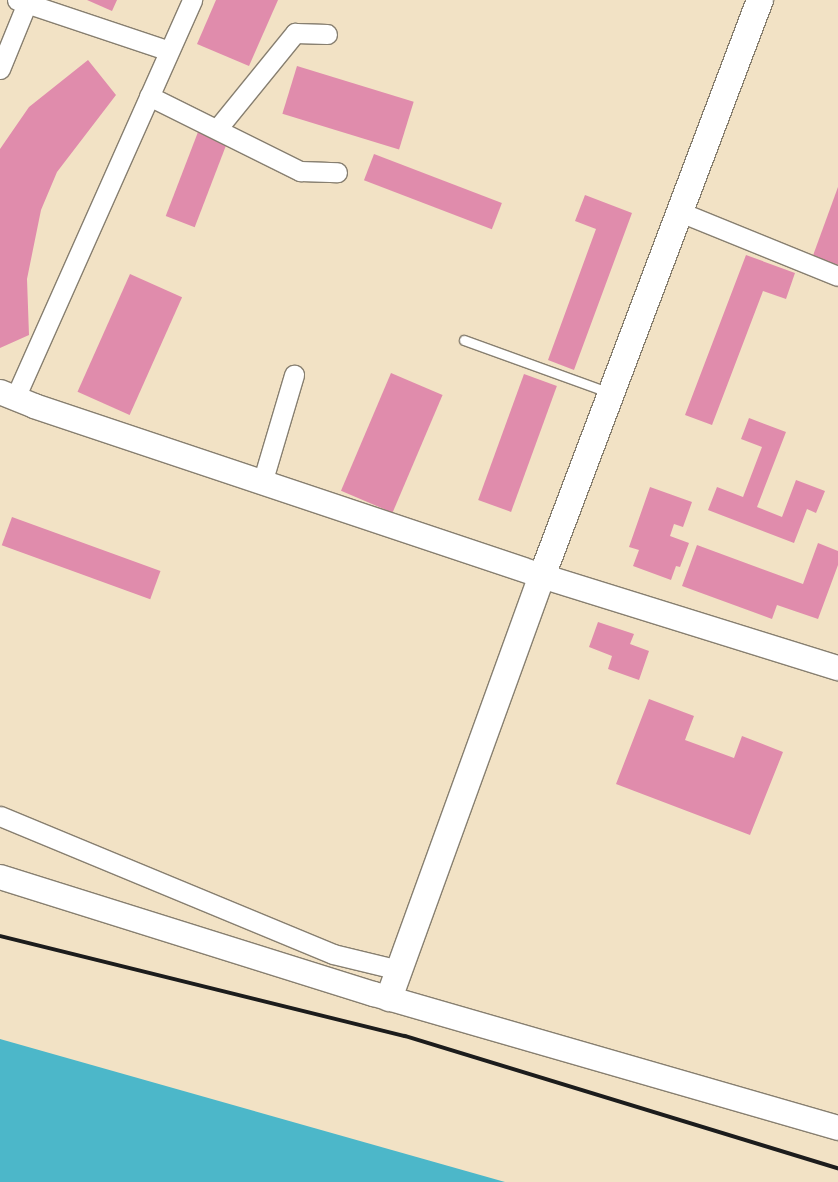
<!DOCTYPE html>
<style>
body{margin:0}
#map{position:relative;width:838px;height:1182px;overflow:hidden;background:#f2e2c5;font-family:"IM FELL French Canon",serif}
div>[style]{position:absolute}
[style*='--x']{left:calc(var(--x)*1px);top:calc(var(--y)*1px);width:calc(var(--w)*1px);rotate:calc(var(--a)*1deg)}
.water>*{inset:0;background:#4cb7c9}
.building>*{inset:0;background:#e08cac;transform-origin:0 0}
.roads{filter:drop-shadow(1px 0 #877f70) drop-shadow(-1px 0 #877f70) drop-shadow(0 1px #877f70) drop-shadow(0 -1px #877f70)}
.service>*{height:9px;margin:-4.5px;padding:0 4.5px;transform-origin:4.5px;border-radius:4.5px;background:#fff}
.minor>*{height:19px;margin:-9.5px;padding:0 9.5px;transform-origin:9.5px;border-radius:9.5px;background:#fff}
.tertiary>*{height:24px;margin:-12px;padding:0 12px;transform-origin:12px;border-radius:12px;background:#fff}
.secondary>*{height:26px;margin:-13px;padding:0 13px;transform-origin:13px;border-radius:13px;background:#fff}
.rail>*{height:4px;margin:-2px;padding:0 2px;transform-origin:2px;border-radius:2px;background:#1c1c1c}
span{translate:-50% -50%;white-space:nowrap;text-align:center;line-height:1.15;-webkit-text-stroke:4px #fbf7ec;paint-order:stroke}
</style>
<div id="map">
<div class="water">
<div style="clip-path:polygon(0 1039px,505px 1182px,0 1182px)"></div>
</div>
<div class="building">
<div style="clip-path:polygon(87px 0,117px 0,112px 11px)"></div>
<div style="clip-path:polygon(216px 0,278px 0,249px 66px,197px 44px)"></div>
<div style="clip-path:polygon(88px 60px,116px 95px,57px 172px,41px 210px,27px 279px,29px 335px,0 348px,0 149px,29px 107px)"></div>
<div style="left:297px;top:66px;width:122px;height:50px;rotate:17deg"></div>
<div style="left:198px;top:132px;width:31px;height:90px;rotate:21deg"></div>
<div style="left:374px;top:154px;width:137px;height:28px;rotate:21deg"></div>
<div style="clip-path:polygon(838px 187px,838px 264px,836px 270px,811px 261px)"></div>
<div style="clip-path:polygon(585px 195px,632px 213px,574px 370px,548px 360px,596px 229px,575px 221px)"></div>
<div style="clip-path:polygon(746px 255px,795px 273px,786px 299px,763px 291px,712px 425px,685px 415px)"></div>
<div style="left:130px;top:274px;width:57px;height:129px;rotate:24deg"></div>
<div style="left:391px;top:373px;width:56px;height:128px;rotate:23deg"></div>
<div style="left:524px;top:374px;width:35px;height:134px;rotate:20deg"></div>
<div style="clip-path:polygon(749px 418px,786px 432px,757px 507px,782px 517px,796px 480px,825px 491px,816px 513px,807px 509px,794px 543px,708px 510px,717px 487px,743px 497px,762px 447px,741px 439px)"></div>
<div style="clip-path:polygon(650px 487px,692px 502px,683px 527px,674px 524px,670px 536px,689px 543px,680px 567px,676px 566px,671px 580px,633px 566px,639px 550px,629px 547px)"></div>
<div style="left:12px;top:517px;width:158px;height:30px;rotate:20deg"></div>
<div style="clip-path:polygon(818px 543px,838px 551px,838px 565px,818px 619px,777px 605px,772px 619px,682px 586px,697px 545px,803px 584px)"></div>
<div style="clip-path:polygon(598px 622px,634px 634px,630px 644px,649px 651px,639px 680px,608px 669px,612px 656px,589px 647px)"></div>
<div style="clip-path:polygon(649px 699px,694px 716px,685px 740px,734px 758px,742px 736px,783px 752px,750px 835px,616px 784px)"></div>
</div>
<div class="roads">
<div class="service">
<div style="--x:464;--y:340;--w:153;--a:19.9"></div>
</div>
<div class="minor">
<div style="--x:17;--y:0;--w:160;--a:18.5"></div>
<div style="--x:0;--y:69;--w:71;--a:-67.8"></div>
<div style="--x:149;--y:96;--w:169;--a:26.4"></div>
<div style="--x:300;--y:171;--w:37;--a:2"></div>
<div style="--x:217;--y:129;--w:124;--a:-50.9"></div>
<div style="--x:295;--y:33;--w:32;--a:2"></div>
<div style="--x:680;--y:212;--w:170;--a:22.1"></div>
<div style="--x:15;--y:398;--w:436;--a:-66"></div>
<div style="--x:262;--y:483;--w:113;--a:-73.5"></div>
<div style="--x:0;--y:816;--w:360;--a:22.5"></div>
<div style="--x:333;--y:954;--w:68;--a:13.6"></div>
</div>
<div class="tertiary">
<div style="--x:0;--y:392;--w:37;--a:22"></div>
<div style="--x:34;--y:406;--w:536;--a:18.5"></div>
<div style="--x:542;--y:576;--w:310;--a:17.3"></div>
<div style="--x:0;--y:877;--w:392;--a:17.4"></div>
<div style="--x:374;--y:994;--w:483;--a:16.1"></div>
</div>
<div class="secondary">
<div style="--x:389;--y:998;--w:449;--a:-70.1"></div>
<div style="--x:542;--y:576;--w:616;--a:-69.27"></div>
</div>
</div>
<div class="rail">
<div style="--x:0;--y:936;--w:417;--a:13.9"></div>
<div style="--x:405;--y:1036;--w:453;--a:17"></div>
</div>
</div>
